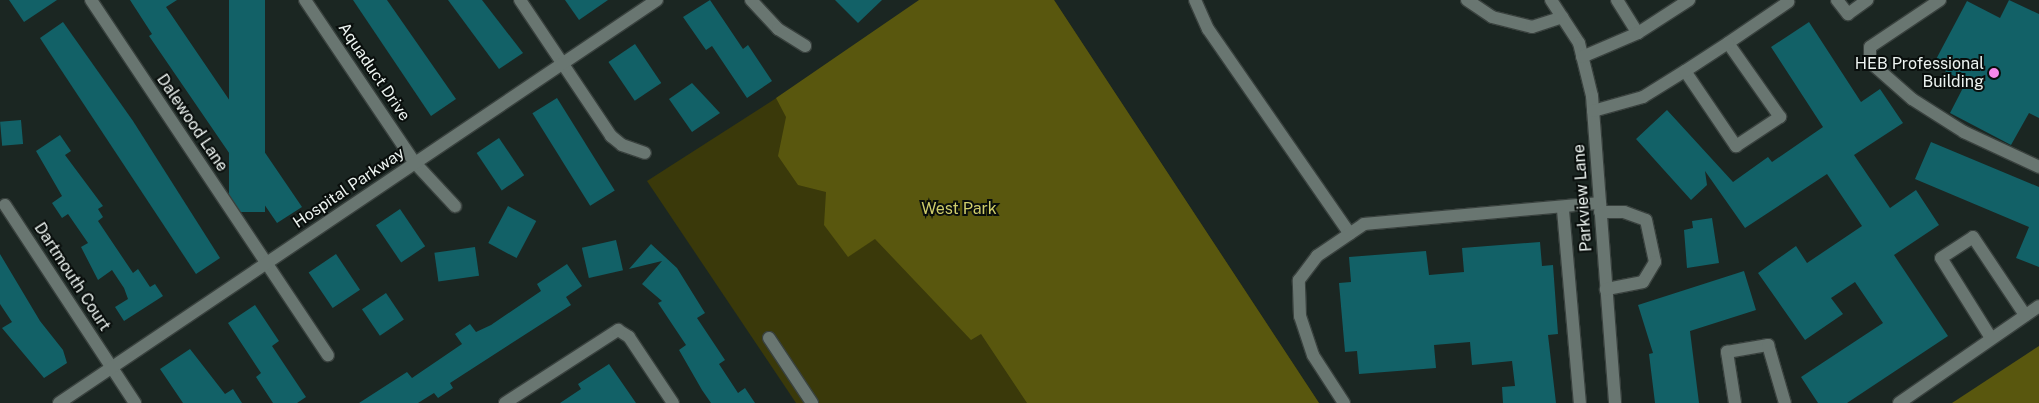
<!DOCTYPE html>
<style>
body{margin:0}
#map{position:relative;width:2039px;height:403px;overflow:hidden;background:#1b2622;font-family:"Public Sans",sans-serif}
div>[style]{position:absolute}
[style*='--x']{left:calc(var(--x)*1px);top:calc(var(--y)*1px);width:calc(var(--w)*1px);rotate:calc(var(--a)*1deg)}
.green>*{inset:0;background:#3a390a}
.forest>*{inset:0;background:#59570e}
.building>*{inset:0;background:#126167;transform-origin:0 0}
.roads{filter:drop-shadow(1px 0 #39413e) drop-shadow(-1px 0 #39413e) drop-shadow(0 1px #39413e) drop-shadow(0 -1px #39413e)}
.minor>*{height:12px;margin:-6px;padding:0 6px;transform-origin:6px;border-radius:6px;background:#697671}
.dots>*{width:14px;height:14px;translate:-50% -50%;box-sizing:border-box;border:2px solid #090e0c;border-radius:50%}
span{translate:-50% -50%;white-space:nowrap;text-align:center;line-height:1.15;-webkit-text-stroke:4px #090e0c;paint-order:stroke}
.poi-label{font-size:16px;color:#edf4f1}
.right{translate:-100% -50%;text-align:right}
.street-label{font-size:16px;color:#edf4f1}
.park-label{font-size:16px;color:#cfcd6c}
</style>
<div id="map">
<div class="green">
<div style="clip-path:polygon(1054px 0,1319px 403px,796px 403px,647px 181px,823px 68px)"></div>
</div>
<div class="forest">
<div style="clip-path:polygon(919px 0,1054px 0,1319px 403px,1027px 403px,981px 334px,971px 340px,875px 239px,848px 257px,824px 225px,826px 192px,798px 185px,778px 156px,786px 117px,776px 98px)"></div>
<div style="clip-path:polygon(2039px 346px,2039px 403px,1952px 403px)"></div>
</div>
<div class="building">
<div style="clip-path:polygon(9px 0,57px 0,24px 22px)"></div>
<div style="clip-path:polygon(130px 0,177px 0,166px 7px,302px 207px,277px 223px,149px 36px,152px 34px)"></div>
<div style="left:229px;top:0;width:36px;height:212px"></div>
<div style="clip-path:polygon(353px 0,387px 0,456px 99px,431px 116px)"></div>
<div style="clip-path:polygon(448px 0,482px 0,523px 53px,499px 69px)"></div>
<div style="clip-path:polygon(565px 0,608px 0,579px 20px)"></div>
<div style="clip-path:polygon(710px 0,743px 49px,748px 45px,772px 81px,747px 98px,712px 46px,706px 50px,683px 17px)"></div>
<div style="clip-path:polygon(835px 0,882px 0,858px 23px)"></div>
<div style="clip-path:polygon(2009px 0,2039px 14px,2039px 118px,2029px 113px,2011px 145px,1950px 113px,1966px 82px,1933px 65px,1967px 1px,2000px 18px)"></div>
<div style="clip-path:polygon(63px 22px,133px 121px,220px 258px,196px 274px,40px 38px)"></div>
<div style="clip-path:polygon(1809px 22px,1861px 102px,1880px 89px,1903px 123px,1854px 155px,1890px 208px,1916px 190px,1939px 225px,1894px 255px,1948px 336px,1847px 403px,1818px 403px,1801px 377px,1883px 323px,1855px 282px,1831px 298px,1843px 314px,1805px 340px,1758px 273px,1796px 246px,1807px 263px,1862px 226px,1827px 174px,1745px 228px,1705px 171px,1707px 185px,1691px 200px,1636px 139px,1667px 110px,1733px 182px,1768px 157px,1772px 162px,1823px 127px,1771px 47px)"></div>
<div style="left:635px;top:44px;width:47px;height:32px;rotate:56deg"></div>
<div style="clip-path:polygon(692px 83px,720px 113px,692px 132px,669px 99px)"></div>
<div style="left:557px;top:98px;width:109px;height:29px;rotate:58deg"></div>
<div style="left:21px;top:120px;width:24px;height:21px;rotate:85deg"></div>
<div style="clip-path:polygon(60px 135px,71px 151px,65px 155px,103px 206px,98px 209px,103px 217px,98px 221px,133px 273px,138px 269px,150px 287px,155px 284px,163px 296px,124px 321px,115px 307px,128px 299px,124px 288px,112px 270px,98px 280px,81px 247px,88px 243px,68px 214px,62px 218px,52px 203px,62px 196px,36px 151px)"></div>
<div style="left:499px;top:138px;width:45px;height:27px;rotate:56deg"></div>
<div style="clip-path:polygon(1931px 142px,2039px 187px,2039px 267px,2016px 258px,2029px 227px,1915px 179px)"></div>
<div style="left:508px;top:206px;width:32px;height:42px;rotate:28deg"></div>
<div style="left:400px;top:209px;width:45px;height:29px;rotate:56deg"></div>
<div style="clip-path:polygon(1712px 218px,1719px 263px,1687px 268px,1684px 230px,1693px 228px,1692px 221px)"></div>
<div style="left:616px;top:240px;width:31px;height:35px;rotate:77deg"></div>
<div style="clip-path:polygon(1540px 242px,1542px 266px,1553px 265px,1558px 334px,1548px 335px,1556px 403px,1503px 403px,1502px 387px,1515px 386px,1512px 361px,1472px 365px,1470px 342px,1434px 345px,1436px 368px,1359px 374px,1357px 351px,1345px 352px,1339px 283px,1351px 282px,1349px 257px,1426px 251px,1429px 275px,1464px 272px,1462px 248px)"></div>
<div style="clip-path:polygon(651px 244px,677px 268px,705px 313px,697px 318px,725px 360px,719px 364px,738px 393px,745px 388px,755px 403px,711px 403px,702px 390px,679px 350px,686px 345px,658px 303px,662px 301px,642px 284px,662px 261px,629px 269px)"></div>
<div style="left:475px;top:247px;width:29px;height:41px;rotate:82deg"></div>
<div style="clip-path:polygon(0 254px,40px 321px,63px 350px,67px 363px,44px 378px,2px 328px,12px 322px,0 304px)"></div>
<div style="left:336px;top:254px;width:43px;height:33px;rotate:56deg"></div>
<div style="clip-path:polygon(567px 264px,582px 286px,566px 297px,571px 305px,450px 383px,453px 388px,438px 398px,434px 393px,418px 403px,359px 403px,407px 372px,412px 378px,462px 344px,455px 334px,470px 324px,476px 332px,491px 325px,541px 291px,537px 284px)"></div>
<div style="clip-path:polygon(1744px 271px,1756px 310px,1690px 331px,1699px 403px,1655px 403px,1649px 354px,1653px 353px,1638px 305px)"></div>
<div style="left:386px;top:293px;width:32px;height:29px;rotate:56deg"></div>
<div style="clip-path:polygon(255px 305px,279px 341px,272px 346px,306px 397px,297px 403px,273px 403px,256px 377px,261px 373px,228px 323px)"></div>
<div style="clip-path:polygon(190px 349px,225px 394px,233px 389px,242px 403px,183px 403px,160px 369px)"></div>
<div style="clip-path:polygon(609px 364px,636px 403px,560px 403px,581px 389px,578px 384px)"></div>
</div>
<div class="roads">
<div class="minor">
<div style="--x:91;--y:0;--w:427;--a:56.3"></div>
<div style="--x:305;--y:0;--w:197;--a:56"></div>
<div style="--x:415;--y:163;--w:59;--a:47.1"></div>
<div style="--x:520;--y:0;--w:164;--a:56.2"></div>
<div style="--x:611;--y:136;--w:14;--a:39"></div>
<div style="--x:622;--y:145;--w:24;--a:19"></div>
<div style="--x:751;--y:0;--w:40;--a:47"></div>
<div style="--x:778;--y:29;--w:32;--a:32"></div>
<div style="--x:1195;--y:0;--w:32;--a:66"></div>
<div style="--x:1208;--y:29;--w:249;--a:55.3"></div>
<div style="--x:1467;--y:0;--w:30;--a:34"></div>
<div style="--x:1492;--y:17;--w:41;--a:14"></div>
<div style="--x:1532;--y:27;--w:32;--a:-18"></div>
<div style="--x:1551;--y:0;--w:51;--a:56.9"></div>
<div style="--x:1579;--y:43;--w:55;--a:76.2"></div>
<div style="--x:1592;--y:96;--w:308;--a:85.7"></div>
<div style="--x:1617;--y:0;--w:39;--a:58"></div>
<div style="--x:1638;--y:33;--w:61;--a:-32.9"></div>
<div style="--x:1837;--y:0;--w:18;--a:52"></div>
<div style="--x:1848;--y:14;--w:24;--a:-36"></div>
<div style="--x:1940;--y:0;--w:84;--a:146.1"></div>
<div style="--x:1870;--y:47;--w:15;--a:90"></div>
<div style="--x:1870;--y:62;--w:56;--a:41.4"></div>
<div style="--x:1912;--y:99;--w:62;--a:32.4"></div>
<div style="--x:1964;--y:132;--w:83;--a:25"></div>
<div style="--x:1728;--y:43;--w:73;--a:-34.3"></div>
<div style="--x:1582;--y:57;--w:61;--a:-23.2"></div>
<div style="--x:1593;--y:111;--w:52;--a:-15.6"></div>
<div style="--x:1643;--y:97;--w:49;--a:-31.8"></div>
<div style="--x:1685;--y:71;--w:91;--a:55.8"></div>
<div style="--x:1736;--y:146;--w:53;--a:-33.4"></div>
<div style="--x:1780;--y:117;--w:90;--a:-125.1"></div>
<div style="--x:1728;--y:43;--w:51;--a:146.9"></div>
<div style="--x:5;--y:205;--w:237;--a:56.7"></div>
<div style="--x:1563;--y:210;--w:194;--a:85"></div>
<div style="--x:1600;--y:212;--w:24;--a:0"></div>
<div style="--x:1624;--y:212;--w:23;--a:20"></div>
<div style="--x:1646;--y:220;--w:43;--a:77.9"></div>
<div style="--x:1655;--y:262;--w:23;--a:121"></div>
<div style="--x:1643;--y:282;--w:38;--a:169"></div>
<div style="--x:769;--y:338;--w:78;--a:56.5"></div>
<div style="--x:1991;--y:338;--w:94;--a:-122"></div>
<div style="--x:1941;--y:258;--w:38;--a:-33"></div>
<div style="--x:1973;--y:237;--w:94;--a:56.3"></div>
<div style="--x:59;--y:403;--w:721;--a:-33.98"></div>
<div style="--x:505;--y:403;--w:135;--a:-32.9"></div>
<div style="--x:618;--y:330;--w:13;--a:32"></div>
<div style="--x:629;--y:337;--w:79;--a:56.3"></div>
<div style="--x:1344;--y:403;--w:57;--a:-122.9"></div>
<div style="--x:1313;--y:355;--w:41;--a:-108.4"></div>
<div style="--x:1300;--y:316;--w:36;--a:-92"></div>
<div style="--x:1299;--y:280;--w:30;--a:-53"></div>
<div style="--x:1317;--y:256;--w:57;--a:-34.2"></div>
<div style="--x:1364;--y:224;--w:237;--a:-5.1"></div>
<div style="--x:1735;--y:403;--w:52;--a:-98.9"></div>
<div style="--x:1727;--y:352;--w:42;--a:-9.7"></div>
<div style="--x:1768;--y:345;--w:60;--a:73.7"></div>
<div style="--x:1899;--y:403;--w:170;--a:-34.7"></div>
</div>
</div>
<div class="dots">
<div style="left:1994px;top:73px;background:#f888ea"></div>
</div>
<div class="poi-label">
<span class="right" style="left:1984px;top:73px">HEB Professional<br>Building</span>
</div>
<div class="street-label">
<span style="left:374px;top:72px;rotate:56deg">Aquaduct Drive</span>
<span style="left:192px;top:123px;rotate:56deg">Dalewood Lane</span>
<span style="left:349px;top:188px;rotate:-34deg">Hospital Parkway</span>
<span style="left:1583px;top:198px;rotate:-94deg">Parkview Lane</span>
<span style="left:72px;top:277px;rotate:57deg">Dartmouth Court</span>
</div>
<div class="park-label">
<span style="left:959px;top:209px">West Park</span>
</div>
</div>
